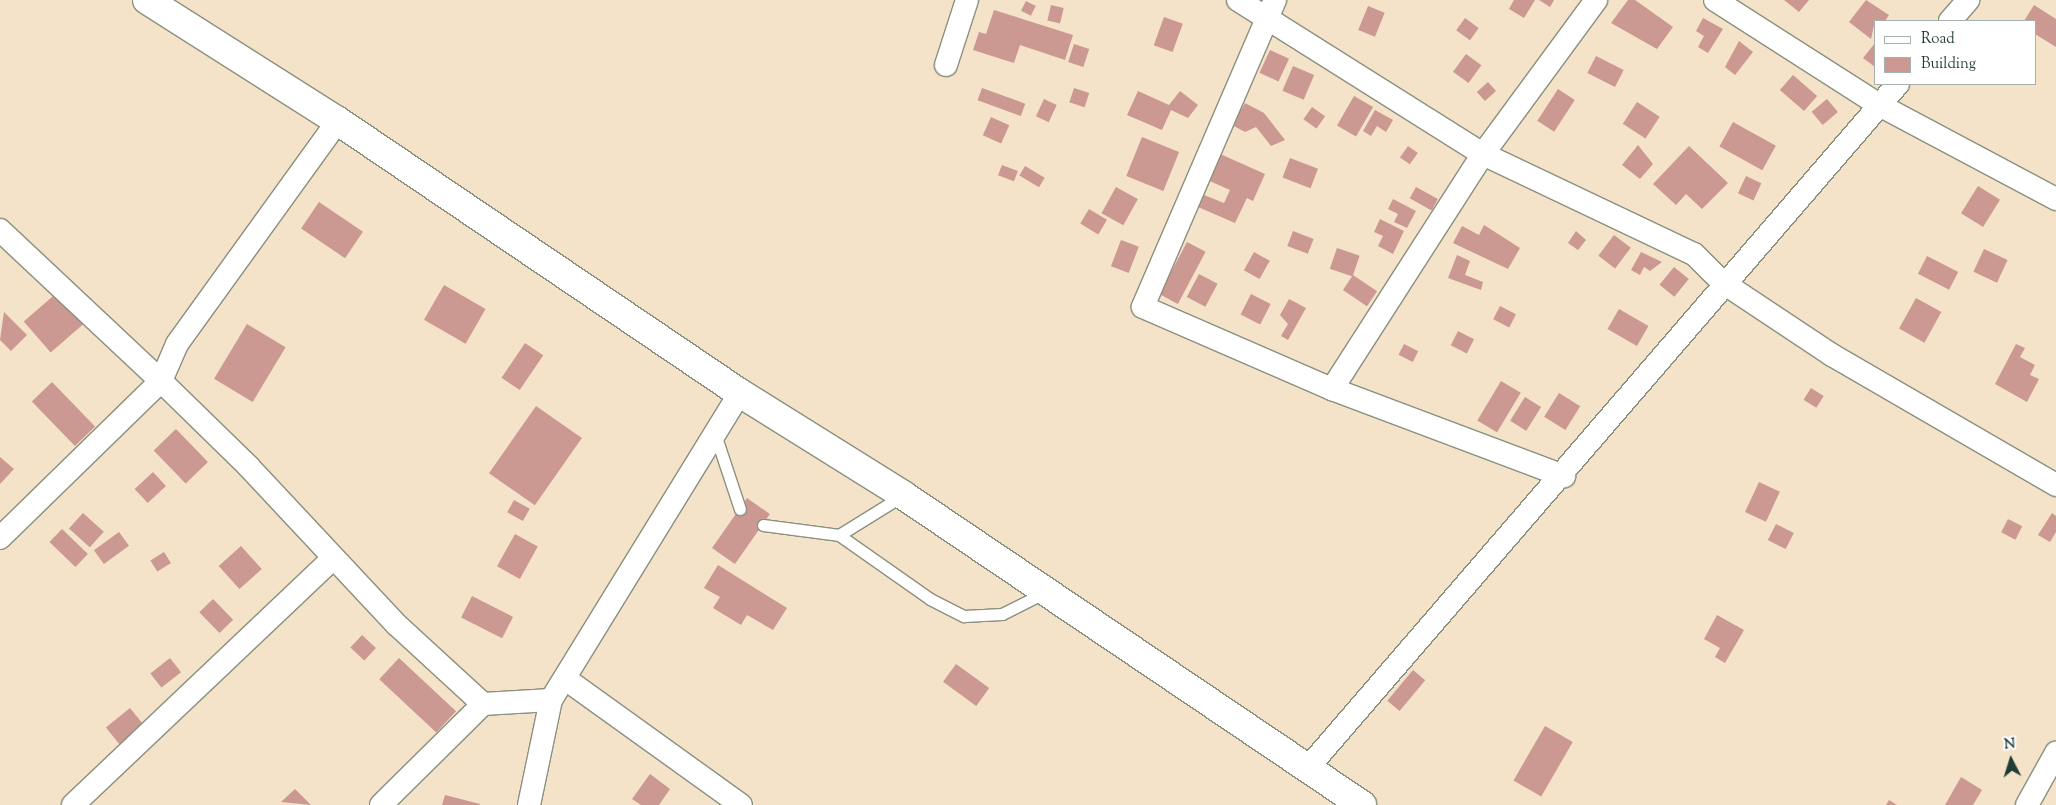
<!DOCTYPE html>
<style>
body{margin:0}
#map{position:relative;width:2056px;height:805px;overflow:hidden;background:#f4e2c9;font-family:"Sorts Mill Goudy",serif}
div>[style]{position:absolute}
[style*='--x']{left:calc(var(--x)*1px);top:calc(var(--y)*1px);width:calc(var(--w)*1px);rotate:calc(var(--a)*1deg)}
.building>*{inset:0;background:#cc9892;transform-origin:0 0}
.roads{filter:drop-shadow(1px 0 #8a907e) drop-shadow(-1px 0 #8a907e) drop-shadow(0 1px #8a907e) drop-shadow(0 -1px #8a907e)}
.lane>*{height:11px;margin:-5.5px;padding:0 5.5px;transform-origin:5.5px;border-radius:5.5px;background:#fff}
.street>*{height:22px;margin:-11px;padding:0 11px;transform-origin:11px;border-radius:11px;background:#fff}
.highway>*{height:28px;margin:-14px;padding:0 14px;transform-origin:14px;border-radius:14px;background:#fff}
span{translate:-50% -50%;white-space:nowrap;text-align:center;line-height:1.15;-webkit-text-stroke:5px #fff;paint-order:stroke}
.legend{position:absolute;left:1874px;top:20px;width:162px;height:65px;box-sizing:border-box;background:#fff;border:1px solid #a5b1ae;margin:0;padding:6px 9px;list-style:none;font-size:15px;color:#1f3d34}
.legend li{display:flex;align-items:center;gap:10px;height:25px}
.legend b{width:25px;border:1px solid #a5b1ae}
.north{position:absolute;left:1986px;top:735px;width:50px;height:50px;-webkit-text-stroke:4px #fff;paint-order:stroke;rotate:355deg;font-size:14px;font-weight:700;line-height:20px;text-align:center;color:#1f3d34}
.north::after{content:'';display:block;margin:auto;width:18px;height:22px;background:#1f3d34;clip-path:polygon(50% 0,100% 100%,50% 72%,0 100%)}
</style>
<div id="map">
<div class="building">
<div style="clip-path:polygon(1514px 0,1535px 0,1524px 18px,1509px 9px)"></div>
<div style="clip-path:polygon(1539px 0,1554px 0,1550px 7px)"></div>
<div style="clip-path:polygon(1628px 0,1635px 0,1673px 27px,1657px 49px,1611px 23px)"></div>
<div style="clip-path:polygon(1784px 0,1809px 0,1799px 12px)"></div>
<div style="clip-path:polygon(1866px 0,1889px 15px,1885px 21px,1875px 21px,1871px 39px,1849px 22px)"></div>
<div style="left:1026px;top:1px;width:11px;height:11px;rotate:27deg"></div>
<div style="left:1051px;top:5px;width:13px;height:16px;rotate:13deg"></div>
<div style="clip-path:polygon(2034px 5px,2056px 19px,2056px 47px,2035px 34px,2035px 21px,2024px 21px)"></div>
<div style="left:1368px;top:6px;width:18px;height:26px;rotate:22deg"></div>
<div style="clip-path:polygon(994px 10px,1073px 35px,1065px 60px,1020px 45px,1014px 63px,973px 50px,979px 32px,986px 34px)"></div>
<div style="left:1164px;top:17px;width:20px;height:30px;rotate:20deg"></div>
<div style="left:1465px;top:18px;width:17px;height:15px;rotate:36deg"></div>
<div style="clip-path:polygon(1703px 18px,1723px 29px,1708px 53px,1698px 47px,1704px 36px,1696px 31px)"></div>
<div style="clip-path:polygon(1739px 41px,1753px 52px,1735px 75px,1725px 67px)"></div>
<div style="clip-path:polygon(1875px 43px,1875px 67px,1863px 58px)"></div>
<div style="left:1074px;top:44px;width:16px;height:19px;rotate:18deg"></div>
<div style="left:1270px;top:50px;width:21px;height:25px;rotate:25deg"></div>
<div style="left:1466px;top:54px;width:19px;height:22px;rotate:36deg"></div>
<div style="left:1596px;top:56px;width:31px;height:19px;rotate:27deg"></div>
<div style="left:1293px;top:66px;width:23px;height:27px;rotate:23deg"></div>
<div style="left:1793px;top:75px;width:32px;height:20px;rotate:41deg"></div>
<div style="left:1488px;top:82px;width:12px;height:15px;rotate:48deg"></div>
<div style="left:982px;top:88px;width:46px;height:13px;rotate:20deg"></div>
<div style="left:1074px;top:88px;width:16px;height:15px;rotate:18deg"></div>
<div style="left:1558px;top:89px;width:20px;height:38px;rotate:33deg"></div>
<div style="clip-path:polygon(1138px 91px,1169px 105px,1180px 91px,1198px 105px,1188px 118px,1171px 110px,1162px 130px,1127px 115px)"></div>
<div style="left:1354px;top:96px;width:22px;height:34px;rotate:30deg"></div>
<div style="left:1044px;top:99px;width:14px;height:19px;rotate:25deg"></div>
<div style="left:1827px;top:99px;width:17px;height:20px;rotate:50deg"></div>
<div style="left:1637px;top:102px;width:27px;height:26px;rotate:33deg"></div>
<div style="clip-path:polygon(1245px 103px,1264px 113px,1285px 140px,1271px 146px,1256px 127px,1245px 132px,1232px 125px)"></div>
<div style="left:1312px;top:107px;width:16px;height:15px;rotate:35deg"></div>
<div style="clip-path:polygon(1375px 110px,1393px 120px,1386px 132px,1377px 126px,1371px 136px,1363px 131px)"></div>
<div style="left:991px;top:117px;width:20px;height:20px;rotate:24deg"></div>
<div style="left:1733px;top:122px;width:49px;height:28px;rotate:29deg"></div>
<div style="left:1142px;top:137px;width:40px;height:42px;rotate:22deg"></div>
<div style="clip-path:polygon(1638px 145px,1653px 164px,1640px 179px,1622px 165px)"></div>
<div style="left:1408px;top:146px;width:12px;height:14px;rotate:35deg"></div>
<div style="clip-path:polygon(1689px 146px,1728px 183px,1702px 209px,1686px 194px,1676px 205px,1653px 184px)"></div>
<div style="clip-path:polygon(1218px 153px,1265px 174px,1253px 201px,1247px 198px,1235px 223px,1198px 207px,1204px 195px,1224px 203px,1230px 190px,1205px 179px)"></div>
<div style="left:1290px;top:158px;width:30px;height:21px;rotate:21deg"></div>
<div style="left:1002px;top:165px;width:17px;height:11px;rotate:21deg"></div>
<div style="left:1025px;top:166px;width:23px;height:11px;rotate:31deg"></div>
<div style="left:1746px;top:176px;width:17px;height:19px;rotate:25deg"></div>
<div style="left:1978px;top:186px;width:26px;height:32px;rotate:32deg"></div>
<div style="left:1116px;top:187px;width:25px;height:30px;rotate:29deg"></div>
<div style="left:1416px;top:187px;width:25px;height:13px;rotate:29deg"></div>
<div style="clip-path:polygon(1393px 199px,1416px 211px,1407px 228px,1394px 222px,1398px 214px,1388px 209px)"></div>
<div style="left:319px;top:202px;width:53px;height:32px;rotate:34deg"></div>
<div style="left:1089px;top:209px;width:21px;height:17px;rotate:31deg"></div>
<div style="clip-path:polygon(1380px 219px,1404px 231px,1393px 254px,1378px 246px,1383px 236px,1374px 232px)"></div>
<div style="clip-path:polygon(1484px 225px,1520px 248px,1508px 269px,1453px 243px,1462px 226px,1479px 235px)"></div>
<div style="left:1293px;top:231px;width:22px;height:16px;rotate:21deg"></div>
<div style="clip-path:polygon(1576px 231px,1586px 240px,1578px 250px,1568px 243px)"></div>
<div style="left:1614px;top:235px;width:21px;height:26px;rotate:37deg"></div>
<div style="left:1121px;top:240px;width:19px;height:28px;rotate:21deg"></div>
<div style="left:1187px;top:242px;width:21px;height:59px;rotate:28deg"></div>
<div style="left:1337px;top:248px;width:24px;height:22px;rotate:19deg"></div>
<div style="left:1984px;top:249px;width:26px;height:25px;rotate:25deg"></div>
<div style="left:1254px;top:252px;width:18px;height:21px;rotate:29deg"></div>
<div style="clip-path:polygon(1641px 252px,1662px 262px,1650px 271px,1644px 267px,1640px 275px,1631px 270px)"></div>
<div style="clip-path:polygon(1457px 255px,1470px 261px,1465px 275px,1483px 282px,1481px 290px,1448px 278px)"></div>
<div style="left:1927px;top:256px;width:35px;height:20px;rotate:27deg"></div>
<div style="left:1674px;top:267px;width:19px;height:23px;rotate:39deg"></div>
<div style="left:1199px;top:274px;width:21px;height:26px;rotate:28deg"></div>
<div style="left:1353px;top:275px;width:29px;height:18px;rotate:34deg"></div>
<div style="left:444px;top:285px;width:48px;height:40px;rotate:30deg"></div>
<div style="left:60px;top:290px;width:41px;height:48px;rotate:49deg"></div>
<div style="left:1251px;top:294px;width:22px;height:23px;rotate:27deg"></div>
<div style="left:1916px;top:298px;width:29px;height:35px;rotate:29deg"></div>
<div style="clip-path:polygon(1289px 299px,1306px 308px,1288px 340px,1281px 336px,1288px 324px,1280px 315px)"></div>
<div style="left:1500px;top:306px;width:18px;height:15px;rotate:27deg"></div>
<div style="left:1619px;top:309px;width:34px;height:23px;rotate:30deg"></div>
<div style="clip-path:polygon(4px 312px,27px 335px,11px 351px,0 340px)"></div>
<div style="left:247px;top:324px;width:45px;height:64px;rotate:31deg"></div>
<div style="left:1458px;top:331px;width:18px;height:16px;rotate:27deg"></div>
<div style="left:525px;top:343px;width:22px;height:42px;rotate:34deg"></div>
<div style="left:1404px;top:344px;width:16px;height:12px;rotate:27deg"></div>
<div style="clip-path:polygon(2016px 344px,2025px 348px,2020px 357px,2035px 365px,2030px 375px,2039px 379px,2027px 402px,1995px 384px)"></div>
<div style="left:1501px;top:381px;width:23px;height:46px;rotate:31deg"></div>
<div style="left:52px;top:382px;width:62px;height:28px;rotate:46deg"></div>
<div style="left:1811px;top:388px;width:15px;height:14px;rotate:32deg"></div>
<div style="left:1559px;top:393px;width:25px;height:28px;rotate:32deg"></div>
<div style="left:1525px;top:397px;width:19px;height:28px;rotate:32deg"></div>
<div style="left:536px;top:406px;width:56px;height:82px;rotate:35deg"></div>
<div style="left:176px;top:429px;width:46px;height:31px;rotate:46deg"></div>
<div style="clip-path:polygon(0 457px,14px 469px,0 484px)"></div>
<div style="left:153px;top:472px;width:19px;height:25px;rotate:47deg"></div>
<div style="left:1759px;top:482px;width:23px;height:33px;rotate:25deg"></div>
<div style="left:747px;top:498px;width:28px;height:61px;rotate:35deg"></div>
<div style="left:514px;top:500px;width:18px;height:14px;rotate:29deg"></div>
<div style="left:83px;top:513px;width:28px;height:21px;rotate:42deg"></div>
<div style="clip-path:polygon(2052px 513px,2056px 516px,2056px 532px,2050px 542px,2038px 535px)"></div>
<div style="left:2008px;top:519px;width:16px;height:15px;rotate:27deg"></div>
<div style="left:1776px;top:524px;width:20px;height:18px;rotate:27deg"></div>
<div style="left:62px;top:529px;width:36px;height:18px;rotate:44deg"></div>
<div style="left:119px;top:532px;width:17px;height:31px;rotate:54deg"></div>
<div style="left:515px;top:534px;width:26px;height:37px;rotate:29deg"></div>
<div style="left:241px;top:546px;width:31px;height:30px;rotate:48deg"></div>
<div style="left:164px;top:552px;width:13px;height:16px;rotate:58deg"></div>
<div style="clip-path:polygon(718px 565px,787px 608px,773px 630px,747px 615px,741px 625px,713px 608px,720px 597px,704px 588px)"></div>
<div style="left:472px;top:596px;width:46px;height:24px;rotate:27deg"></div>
<div style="left:213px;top:599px;width:29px;height:19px;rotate:46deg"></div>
<div style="clip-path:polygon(1717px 615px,1744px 630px,1725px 663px,1715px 657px,1720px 648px,1704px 639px)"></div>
<div style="left:362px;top:635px;width:19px;height:17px;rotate:43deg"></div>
<div style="left:170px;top:658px;width:18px;height:25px;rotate:52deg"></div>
<div style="left:399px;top:658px;width:78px;height:29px;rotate:43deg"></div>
<div style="left:956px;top:664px;width:41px;height:22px;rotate:36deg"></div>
<div style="left:1413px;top:670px;width:16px;height:40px;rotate:40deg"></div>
<div style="left:130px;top:708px;width:26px;height:31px;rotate:51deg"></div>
<div style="left:1545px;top:726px;width:32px;height:63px;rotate:30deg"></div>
<div style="clip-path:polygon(650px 774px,670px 789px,659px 805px,641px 805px,632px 799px)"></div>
<div style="clip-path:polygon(1961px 777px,1982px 790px,1973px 805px,1945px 805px)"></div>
<div style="clip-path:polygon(295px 789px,311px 805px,281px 802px)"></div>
<div style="clip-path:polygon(445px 795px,480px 804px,480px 805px,442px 805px)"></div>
<div style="clip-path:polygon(1889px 800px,1897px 805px,1886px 805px)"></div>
</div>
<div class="roads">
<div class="lane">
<div style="--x:715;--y:434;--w:79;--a:71.6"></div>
<div style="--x:763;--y:525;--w:77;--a:7.5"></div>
<div style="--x:839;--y:535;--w:111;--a:35.1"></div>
<div style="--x:930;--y:599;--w:38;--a:27"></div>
<div style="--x:964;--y:616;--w:38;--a:-3"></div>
<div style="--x:1002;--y:614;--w:47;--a:-26.6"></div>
<div style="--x:839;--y:535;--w:74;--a:-31.8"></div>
</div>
<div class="street">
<div style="--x:1238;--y:0;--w:289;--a:32.2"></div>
<div style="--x:1483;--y:154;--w:233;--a:25.4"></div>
<div style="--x:1694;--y:254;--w:40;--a:45"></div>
<div style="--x:1722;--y:282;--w:132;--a:33.6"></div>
<div style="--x:1832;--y:355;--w:259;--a:30.1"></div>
<div style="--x:1275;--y:0;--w:334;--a:113.3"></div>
<div style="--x:1143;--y:307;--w:206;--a:23.5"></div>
<div style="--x:1332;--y:389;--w:248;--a:20.6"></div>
<div style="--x:1715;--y:0;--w:197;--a:32.6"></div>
<div style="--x:1881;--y:106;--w:198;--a:28"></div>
<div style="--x:1950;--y:21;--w:28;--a:-49"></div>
<div style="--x:946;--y:65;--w:68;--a:-72.1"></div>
<div style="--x:0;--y:230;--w:221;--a:43.2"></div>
<div style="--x:161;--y:381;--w:123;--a:44.3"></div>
<div style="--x:249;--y:467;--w:216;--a:46.9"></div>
<div style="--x:397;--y:625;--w:117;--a:42.6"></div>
<div style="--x:483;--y:704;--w:68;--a:-3.4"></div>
<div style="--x:551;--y:700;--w:361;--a:-58.4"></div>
<div style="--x:1332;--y:389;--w:279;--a:-57.3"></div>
<div style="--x:1483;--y:154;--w:191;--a:-53.7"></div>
<div style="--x:0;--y:538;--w:225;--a:-44.3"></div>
<div style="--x:161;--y:381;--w:40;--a:-66.6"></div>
<div style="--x:177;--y:344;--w:275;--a:-54.2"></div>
<div style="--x:567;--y:680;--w:214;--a:35.7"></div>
<div style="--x:1306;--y:770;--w:906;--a:-49.21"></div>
<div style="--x:73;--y:805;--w:357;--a:-43.5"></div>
<div style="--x:381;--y:805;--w:144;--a:-44.7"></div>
<div style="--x:529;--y:805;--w:107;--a:-78.2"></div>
<div style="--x:2027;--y:805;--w:60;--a:-60.9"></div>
</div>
<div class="highway">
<div style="--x:147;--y:0;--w:226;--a:32.4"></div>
<div style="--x:338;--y:121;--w:485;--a:34.1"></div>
<div style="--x:740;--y:393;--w:192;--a:32"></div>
<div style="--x:903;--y:495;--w:554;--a:34.03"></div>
</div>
</div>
<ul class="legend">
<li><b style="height:6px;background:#fff"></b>Road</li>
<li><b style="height:14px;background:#cc9892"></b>Building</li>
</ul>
<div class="north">N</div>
</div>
